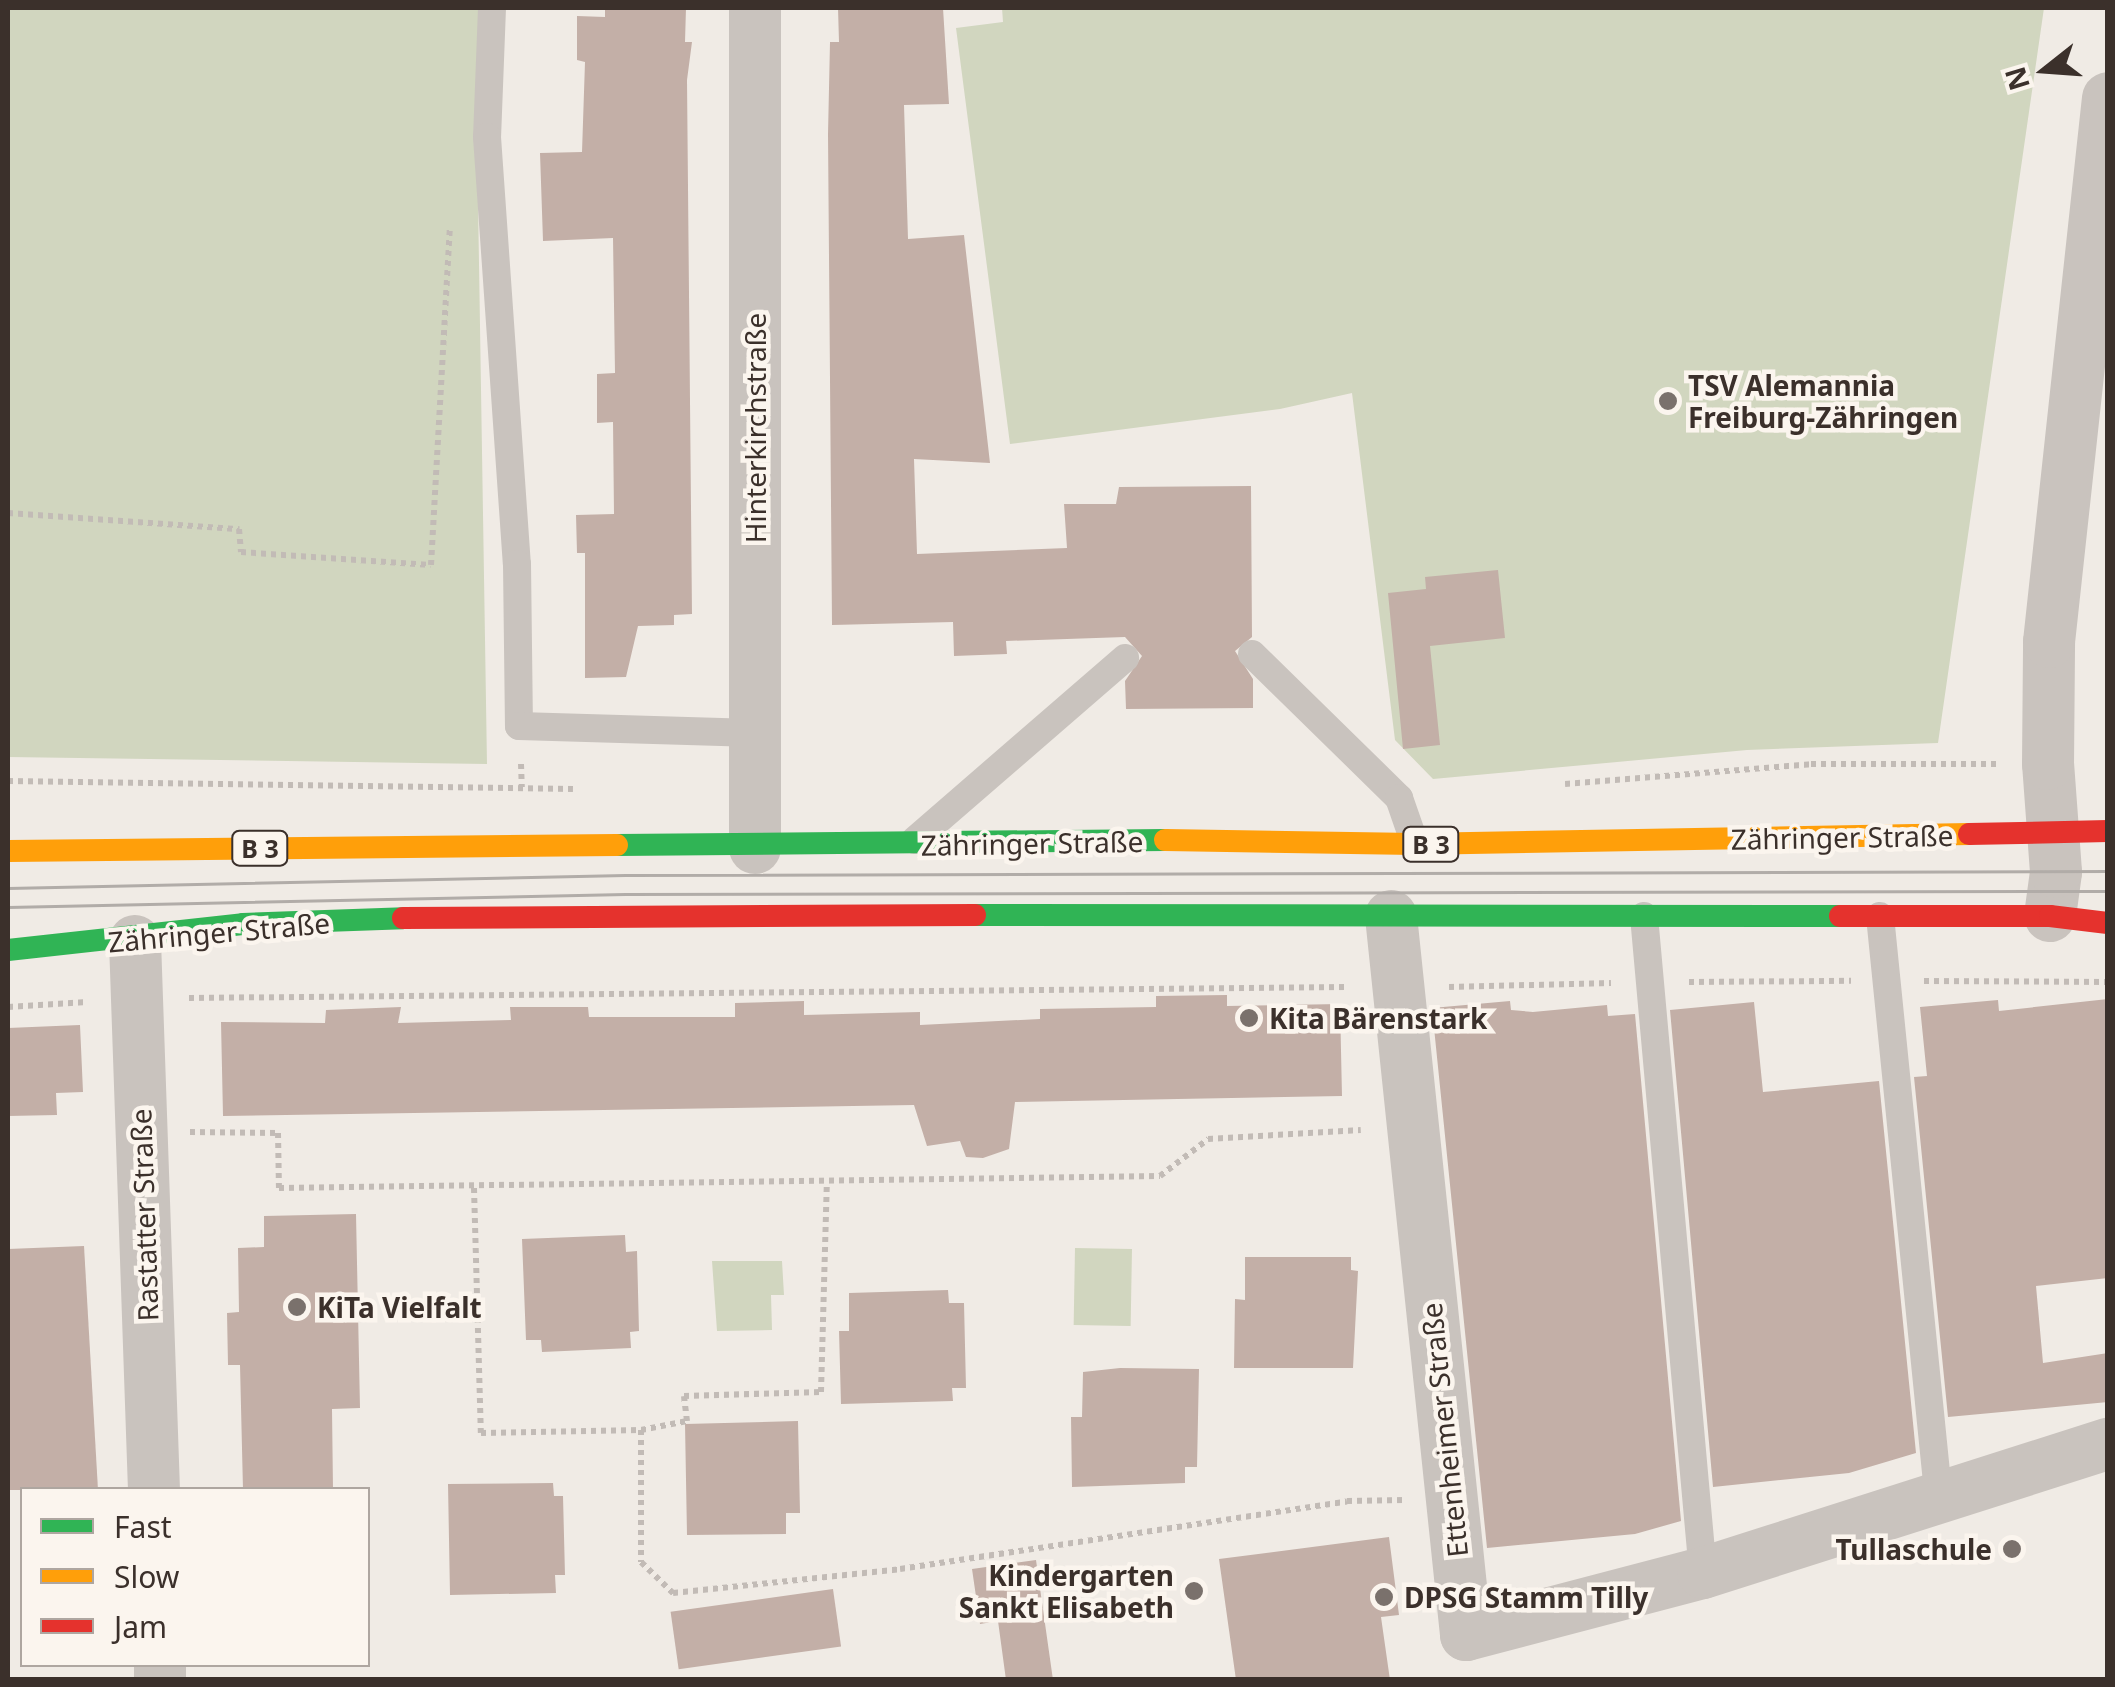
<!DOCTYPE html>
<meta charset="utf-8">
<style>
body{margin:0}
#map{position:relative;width:2115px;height:1687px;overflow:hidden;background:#f0ebe5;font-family:"Noto Sans",sans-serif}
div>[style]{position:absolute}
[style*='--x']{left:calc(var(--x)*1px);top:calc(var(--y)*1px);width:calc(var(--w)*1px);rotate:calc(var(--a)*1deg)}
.green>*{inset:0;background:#d1d6bf;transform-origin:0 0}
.building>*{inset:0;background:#c3afa7;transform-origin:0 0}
.path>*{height:6px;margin-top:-3px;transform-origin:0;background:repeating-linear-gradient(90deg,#c2bbb6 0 5px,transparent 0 10px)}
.lane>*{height:28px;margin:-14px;padding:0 14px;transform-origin:14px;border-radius:14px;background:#c9c3be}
.street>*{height:52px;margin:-26px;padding:0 26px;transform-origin:26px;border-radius:26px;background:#c9c3be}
.fast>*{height:22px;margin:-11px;padding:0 11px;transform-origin:11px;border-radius:11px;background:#30b455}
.slow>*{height:22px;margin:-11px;padding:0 11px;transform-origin:11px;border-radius:11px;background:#ff9f0a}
.jam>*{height:22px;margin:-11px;padding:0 11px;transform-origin:11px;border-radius:11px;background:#e5322d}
.tram>*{height:2.5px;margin:-1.25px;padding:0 1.25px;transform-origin:1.25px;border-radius:1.25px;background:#b1aca8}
.dots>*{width:28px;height:28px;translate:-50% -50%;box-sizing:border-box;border:5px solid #fbf5ee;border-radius:50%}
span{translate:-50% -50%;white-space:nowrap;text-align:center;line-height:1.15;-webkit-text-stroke:9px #fbf5ee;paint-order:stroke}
.shield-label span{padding:2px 8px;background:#fbf5ee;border:2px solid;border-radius:8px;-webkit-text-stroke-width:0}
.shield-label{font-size:25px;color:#3b302b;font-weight:700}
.poi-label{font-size:28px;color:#3b302b;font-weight:700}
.left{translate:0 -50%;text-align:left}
.right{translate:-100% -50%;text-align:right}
.street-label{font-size:28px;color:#3b302b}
.frame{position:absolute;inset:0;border:10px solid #3b302b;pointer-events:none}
.legend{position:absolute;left:20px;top:1487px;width:350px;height:180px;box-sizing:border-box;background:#fbf5ee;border:2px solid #aea6a0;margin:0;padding:12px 18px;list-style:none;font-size:30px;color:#3b302b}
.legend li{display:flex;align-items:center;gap:20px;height:50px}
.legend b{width:50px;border:2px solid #aea6a0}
.north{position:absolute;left:1995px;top:20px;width:100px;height:100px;-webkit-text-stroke:8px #fbf5ee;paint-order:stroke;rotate:253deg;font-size:28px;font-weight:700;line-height:40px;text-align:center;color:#3b302b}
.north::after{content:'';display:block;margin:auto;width:35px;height:45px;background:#3b302b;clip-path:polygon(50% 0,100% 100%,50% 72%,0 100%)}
</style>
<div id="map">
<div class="green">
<div style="clip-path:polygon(8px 8px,483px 8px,477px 138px,487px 764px,8px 757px)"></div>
<div style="clip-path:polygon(1002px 8px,2044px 8px,1938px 743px,1747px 750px,1433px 779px,1395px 740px,1352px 393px,1280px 409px,1010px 444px,956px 28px,1003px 22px)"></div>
<div style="left:1075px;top:1248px;width:57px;height:77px;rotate:1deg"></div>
<div style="clip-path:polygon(712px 1261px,782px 1261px,784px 1295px,771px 1295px,772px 1330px,717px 1331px)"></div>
</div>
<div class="building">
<div style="clip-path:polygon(605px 8px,686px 8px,685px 42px,692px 42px,687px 80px,692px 614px,674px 615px,674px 625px,638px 626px,626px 677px,585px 678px,585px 553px,577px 553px,576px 515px,614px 514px,613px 422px,597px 423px,597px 374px,615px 373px,613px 238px,543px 241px,540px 153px,582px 152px,585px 62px,577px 60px,577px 16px,605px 17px)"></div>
<div style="clip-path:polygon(838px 8px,943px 8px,949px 104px,904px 105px,908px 239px,964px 235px,990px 463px,914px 459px,917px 554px,1067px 548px,1064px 504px,1116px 504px,1119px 487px,1251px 486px,1252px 637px,1235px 651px,1253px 679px,1253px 708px,1126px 709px,1125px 681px,1142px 656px,1125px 637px,1006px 641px,1007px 654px,954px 656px,953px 622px,832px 625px,828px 134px,830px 42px,839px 42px)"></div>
<div style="clip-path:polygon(1498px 570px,1505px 638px,1430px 646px,1440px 745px,1403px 749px,1388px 593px,1426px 589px,1425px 577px)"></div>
<div style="clip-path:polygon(1227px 995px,1227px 1006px,1340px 1004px,1342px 1096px,1015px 1102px,1009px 1149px,983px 1158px,966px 1157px,960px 1141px,927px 1146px,914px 1105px,223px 1116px,221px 1022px,325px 1023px,326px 1010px,401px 1007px,398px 1023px,511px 1020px,510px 1007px,588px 1007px,589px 1017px,735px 1017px,735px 1003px,804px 1001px,804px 1015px,920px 1012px,920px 1025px,1040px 1019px,1040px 1009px,1156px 1007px,1156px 996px)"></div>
<div style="clip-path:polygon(2108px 999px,2108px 1278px,2036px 1286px,2043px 1363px,2108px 1353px,2108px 1402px,1948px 1417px,1914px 1077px,1927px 1076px,1920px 1007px,1998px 1000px,1999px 1011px)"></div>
<div style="clip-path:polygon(1510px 1001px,1511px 1010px,1533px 1012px,1607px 1005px,1608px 1016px,1635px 1014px,1681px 1521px,1635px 1534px,1487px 1548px,1432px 1008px)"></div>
<div style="clip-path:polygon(1754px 1002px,1763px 1092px,1879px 1081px,1916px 1453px,1849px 1473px,1713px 1487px,1670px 1010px)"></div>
<div style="clip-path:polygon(80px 1025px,83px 1092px,56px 1093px,57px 1115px,8px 1116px,8px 1028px)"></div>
<div style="clip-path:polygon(356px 1214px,360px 1408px,332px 1409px,333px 1490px,243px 1490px,240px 1365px,228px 1365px,227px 1313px,239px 1312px,238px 1248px,264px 1247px,264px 1216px)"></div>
<div style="clip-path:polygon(625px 1235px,626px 1252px,637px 1251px,639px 1331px,630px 1332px,631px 1348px,542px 1352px,541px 1340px,526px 1340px,522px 1239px)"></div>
<div style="clip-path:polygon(84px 1246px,98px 1490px,8px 1490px,8px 1249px)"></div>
<div style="clip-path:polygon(1245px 1257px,1351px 1257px,1351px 1270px,1358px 1271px,1353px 1368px,1234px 1368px,1235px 1299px,1245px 1300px)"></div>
<div style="clip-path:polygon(948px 1290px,949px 1303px,964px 1303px,966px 1388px,952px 1388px,953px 1401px,841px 1404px,839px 1331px,849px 1331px,849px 1293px)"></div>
<div style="clip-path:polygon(1120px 1368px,1199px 1369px,1197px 1467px,1185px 1467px,1185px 1483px,1072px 1487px,1071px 1417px,1082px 1417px,1083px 1372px)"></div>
<div style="clip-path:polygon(798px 1421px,800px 1513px,786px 1513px,786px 1534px,687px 1535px,685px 1424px)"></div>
<div style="clip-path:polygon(553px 1483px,554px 1496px,563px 1496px,565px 1575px,555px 1575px,556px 1593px,450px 1595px,448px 1484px)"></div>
<div style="clip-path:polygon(1389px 1537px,1399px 1615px,1381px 1617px,1390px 1680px,1236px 1680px,1219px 1559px)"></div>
<div style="clip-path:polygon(1036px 1560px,1053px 1680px,1006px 1680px,998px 1621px,980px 1624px,972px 1569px)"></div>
<div style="left:833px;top:1589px;width:58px;height:164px;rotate:82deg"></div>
</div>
<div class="path">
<div style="--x:8;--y:513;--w:232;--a:4"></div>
<div style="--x:239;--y:529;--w:23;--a:85"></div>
<div style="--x:241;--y:552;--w:190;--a:3.9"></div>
<div style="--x:431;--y:565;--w:338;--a:-86.8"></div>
<div style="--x:521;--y:764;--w:23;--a:88"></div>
<div style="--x:8;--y:781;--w:565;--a:0.81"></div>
<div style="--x:1565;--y:784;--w:247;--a:-4.6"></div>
<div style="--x:1811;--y:764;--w:185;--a:0"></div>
<div style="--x:1924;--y:981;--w:184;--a:0.3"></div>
<div style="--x:1689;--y:982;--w:162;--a:-0.4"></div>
<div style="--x:1449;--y:987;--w:162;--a:-1.4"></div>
<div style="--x:189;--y:998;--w:1157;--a:-0.54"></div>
<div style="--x:8;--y:1007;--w:79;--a:-3.6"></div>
<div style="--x:190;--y:1132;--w:88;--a:0.7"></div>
<div style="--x:278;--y:1133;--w:55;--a:89"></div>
<div style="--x:279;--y:1188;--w:881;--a:-0.78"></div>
<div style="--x:1160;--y:1176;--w:61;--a:-37.6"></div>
<div style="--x:1208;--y:1139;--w:153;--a:-3.4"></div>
<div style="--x:474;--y:1188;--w:245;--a:88.4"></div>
<div style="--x:481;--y:1433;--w:160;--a:-1.1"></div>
<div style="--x:641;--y:1430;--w:47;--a:-11.1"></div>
<div style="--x:687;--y:1421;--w:25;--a:-97"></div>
<div style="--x:684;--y:1396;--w:137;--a:-1.7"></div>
<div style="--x:821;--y:1392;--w:209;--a:-88.4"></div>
<div style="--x:641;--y:1430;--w:132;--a:90"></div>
<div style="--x:641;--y:1562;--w:45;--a:44.1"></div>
<div style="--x:673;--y:1593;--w:228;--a:-6"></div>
<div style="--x:900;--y:1569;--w:452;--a:-8.6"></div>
<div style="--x:1347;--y:1501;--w:57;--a:-1"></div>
</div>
<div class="lane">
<div style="--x:492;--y:8;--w:129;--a:92.2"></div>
<div style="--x:487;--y:137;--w:428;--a:86"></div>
<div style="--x:517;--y:564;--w:162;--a:89.3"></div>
<div style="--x:519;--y:726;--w:236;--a:1.7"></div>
<div style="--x:1252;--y:654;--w:206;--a:44.4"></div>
<div style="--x:1399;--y:798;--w:49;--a:70.8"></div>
<div style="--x:915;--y:840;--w:278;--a:-40.9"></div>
<div style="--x:1644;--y:916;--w:660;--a:84.87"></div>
<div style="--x:1880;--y:916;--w:589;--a:84.25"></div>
</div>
<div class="street">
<div style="--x:755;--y:8;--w:840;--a:90"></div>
<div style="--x:1391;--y:916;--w:723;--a:84.04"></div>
<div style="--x:1466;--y:1635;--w:245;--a:-14.7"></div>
<div style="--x:1703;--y:1573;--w:425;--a:-17.7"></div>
<div style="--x:2050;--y:916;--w:44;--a:-82.2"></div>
<div style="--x:2056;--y:872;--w:108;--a:-94.2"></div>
<div style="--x:2048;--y:764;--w:122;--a:-89.5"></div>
<div style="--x:2049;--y:642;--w:547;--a:-83.81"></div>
<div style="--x:135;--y:941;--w:549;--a:88.02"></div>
<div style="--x:160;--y:1664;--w:16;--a:90"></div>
</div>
<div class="fast">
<div style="--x:617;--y:845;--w:548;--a:-0.52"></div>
<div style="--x:975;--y:915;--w:865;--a:0.07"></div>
<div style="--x:8;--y:950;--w:236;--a:-6.3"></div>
<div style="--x:243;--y:924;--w:160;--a:-2.1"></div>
</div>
<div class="slow">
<div style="--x:1165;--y:840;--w:250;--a:0.9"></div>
<div style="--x:1415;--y:844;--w:554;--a:-1.03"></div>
<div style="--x:8;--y:851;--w:609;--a:-0.56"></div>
</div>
<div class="jam">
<div style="--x:1969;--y:834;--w:139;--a:-1.2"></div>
<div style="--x:1840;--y:916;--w:210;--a:0"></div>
<div style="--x:2050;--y:916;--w:58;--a:6.9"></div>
<div style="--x:403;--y:918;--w:572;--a:-0.3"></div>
</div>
<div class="tram">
<div style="--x:8;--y:888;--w:617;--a:-1.21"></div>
<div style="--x:625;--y:875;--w:1483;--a:-0.15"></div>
<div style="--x:8;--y:907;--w:617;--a:-1.21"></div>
<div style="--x:625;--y:894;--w:1483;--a:-0.12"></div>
</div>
<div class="dots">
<div style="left:1668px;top:401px;background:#7a716c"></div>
<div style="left:1249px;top:1018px;background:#7a716c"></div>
<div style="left:297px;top:1307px;background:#7a716c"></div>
<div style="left:2012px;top:1549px;background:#7a716c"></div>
<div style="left:1194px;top:1591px;background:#7a716c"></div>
<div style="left:1384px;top:1597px;background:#7a716c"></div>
</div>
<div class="shield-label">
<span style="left:1431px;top:844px">B 3</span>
<span style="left:260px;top:848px">B 3</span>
</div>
<div class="poi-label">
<span class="left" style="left:1688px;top:401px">TSV Alemannia<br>Freiburg-Zähringen</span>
<span class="left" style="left:1269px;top:1018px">Kita Bärenstark</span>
<span class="left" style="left:317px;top:1307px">KiTa Vielfalt</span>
<span class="right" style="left:1992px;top:1549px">Tullaschule</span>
<span class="right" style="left:1174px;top:1591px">Kindergarten<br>Sankt Elisabeth</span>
<span class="left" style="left:1404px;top:1597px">DPSG Stamm Tilly</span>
</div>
<div class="street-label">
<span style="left:755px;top:428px;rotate:-90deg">Hinterkirchstraße</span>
<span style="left:1842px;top:837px;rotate:-1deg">Zähringer Straße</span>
<span style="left:1032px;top:843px;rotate:-1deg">Zähringer Straße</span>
<span style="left:219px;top:932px;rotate:-5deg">Zähringer Straße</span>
<span style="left:144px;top:1215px;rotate:-92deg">Rastatter Straße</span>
<span style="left:1444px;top:1430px;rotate:-96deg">Ettenheimer Straße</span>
</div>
<div class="frame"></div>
<ul class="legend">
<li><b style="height:12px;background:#30b455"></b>Fast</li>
<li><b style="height:12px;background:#ff9f0a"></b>Slow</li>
<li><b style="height:12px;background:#e5322d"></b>Jam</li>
</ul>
<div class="north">N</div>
</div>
